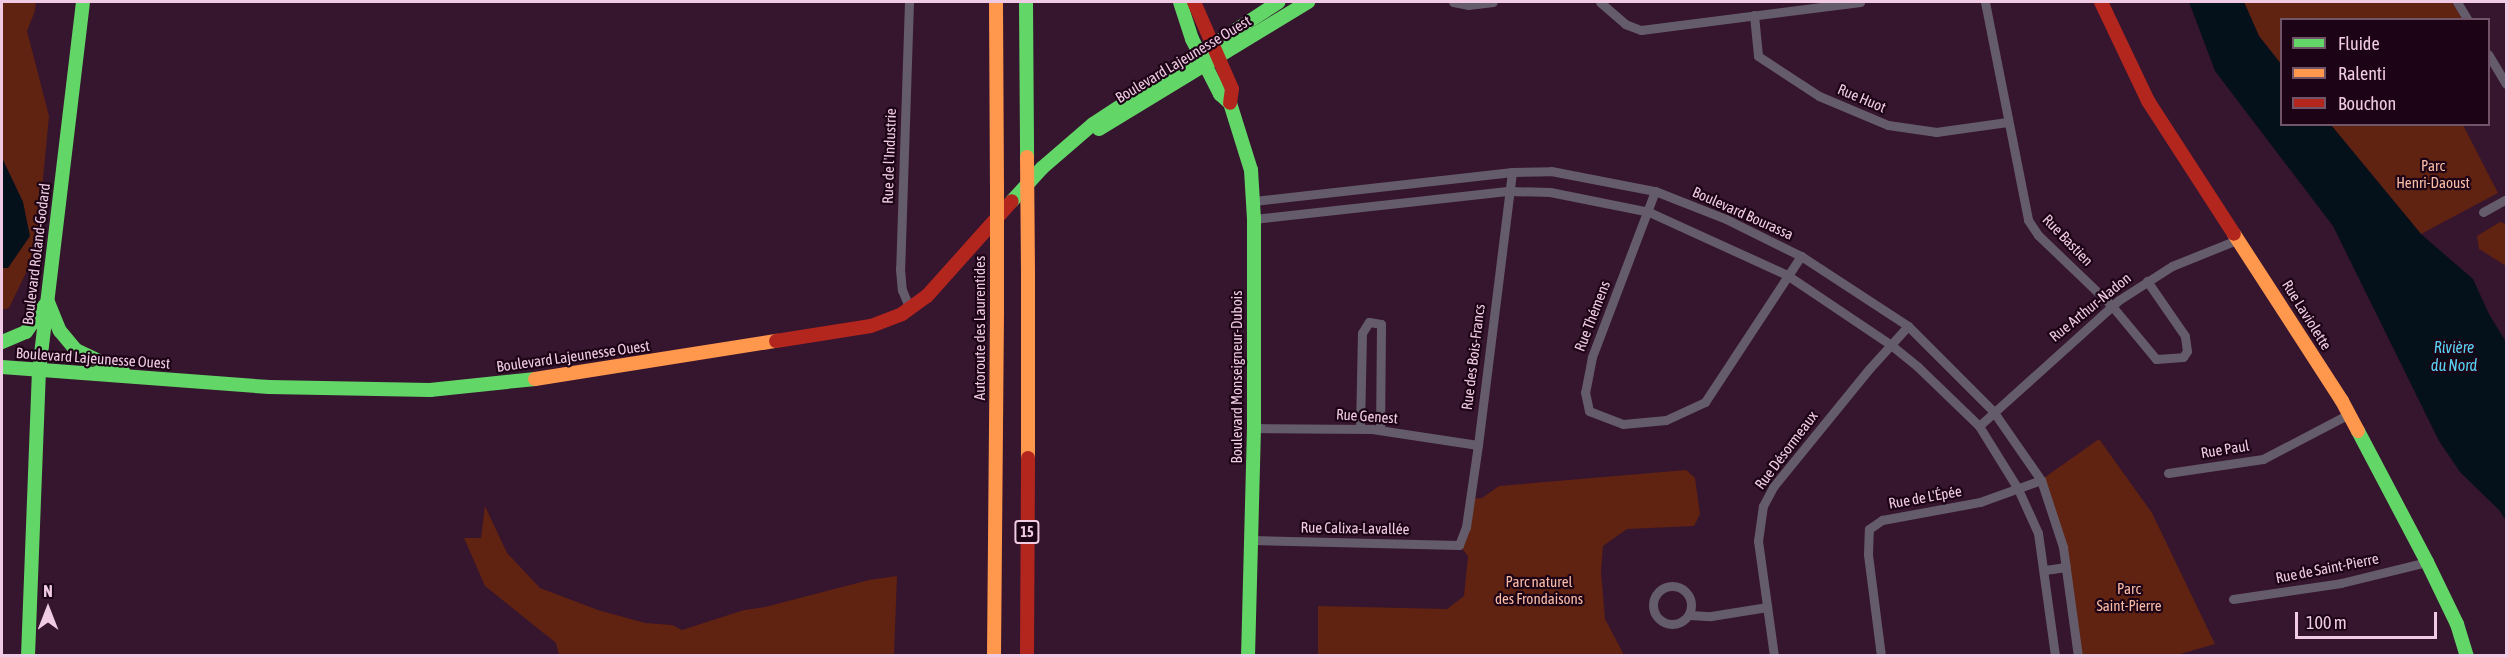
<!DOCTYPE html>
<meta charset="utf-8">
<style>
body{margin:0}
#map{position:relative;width:2508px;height:657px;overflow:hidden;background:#36152e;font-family:"Asap Condensed",sans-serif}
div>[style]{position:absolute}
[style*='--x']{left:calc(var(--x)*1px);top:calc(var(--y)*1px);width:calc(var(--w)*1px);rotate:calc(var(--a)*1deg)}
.green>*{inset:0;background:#602211}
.water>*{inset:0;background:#05111a}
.street>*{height:9px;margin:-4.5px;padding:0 4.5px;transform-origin:4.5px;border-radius:4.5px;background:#645c6a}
.street>.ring{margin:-4.5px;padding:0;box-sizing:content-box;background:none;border:9px solid #645c6a;border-radius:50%}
.fast>*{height:14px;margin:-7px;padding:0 7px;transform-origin:7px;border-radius:7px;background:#63d668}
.slow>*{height:14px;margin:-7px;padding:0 7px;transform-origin:7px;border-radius:7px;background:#ff974d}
.jam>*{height:14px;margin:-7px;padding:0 7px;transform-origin:7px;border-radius:7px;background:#b3261e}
.slow-bridge>*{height:14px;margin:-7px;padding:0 7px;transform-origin:7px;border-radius:7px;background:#ff974d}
span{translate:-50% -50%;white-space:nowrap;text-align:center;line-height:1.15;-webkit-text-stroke:4.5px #1c0416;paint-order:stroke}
.shield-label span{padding:2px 4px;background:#1c0416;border:2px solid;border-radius:4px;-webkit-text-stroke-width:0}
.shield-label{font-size:14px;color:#f0cbe3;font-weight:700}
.street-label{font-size:15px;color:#f0cbe3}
.park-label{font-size:15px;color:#fabba7}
.water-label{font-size:16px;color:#59d4f5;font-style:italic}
.frame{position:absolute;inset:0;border:3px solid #f0cbe3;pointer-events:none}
.legend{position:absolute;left:2280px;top:18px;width:210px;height:108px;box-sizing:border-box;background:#1c0416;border:2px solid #715468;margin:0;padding:8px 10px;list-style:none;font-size:18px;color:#f0cbe3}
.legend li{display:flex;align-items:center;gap:12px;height:30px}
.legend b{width:30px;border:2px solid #715468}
.north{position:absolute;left:18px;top:579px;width:60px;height:60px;-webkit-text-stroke:4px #1c0416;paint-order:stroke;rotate:0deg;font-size:16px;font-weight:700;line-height:24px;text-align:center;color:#f0cbe3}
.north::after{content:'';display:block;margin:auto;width:21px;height:27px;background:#f0cbe3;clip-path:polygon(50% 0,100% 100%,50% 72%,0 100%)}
.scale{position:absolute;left:2295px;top:612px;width:142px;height:27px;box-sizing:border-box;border:3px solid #f0cbe3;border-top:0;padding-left:8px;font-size:18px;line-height:21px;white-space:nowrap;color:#f0cbe3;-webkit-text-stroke:4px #1c0416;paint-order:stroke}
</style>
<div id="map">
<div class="green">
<div style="clip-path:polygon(2px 2px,36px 2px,35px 11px,27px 31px,49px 116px,36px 252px,9px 308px,2px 310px,2px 268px,8px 268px,23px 202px,2px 158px)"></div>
<div style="clip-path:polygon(2244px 2px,2452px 2px,2462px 19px,2282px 20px,2281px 64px,2259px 36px)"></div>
<div style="clip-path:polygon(2331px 125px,2463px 125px,2498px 193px,2421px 234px)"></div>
<div style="clip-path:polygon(2500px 222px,2506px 224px,2506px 266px,2479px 249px,2477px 236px)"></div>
<div style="clip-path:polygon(2099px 439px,2152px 513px,2215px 644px,2177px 655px,2078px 655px,2066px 567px,2041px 480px)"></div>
<div style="clip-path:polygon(1686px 470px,1695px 478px,1700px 514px,1694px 526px,1627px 529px,1603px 546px,1601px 571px,1605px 619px,1624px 655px,1318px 655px,1318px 606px,1447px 609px,1464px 596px,1468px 556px,1459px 545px,1470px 499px,1482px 498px,1499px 486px)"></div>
<div style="clip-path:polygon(485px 506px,507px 553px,540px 588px,598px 610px,645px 623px,672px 625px,682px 630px,744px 610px,765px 607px,869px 580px,897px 576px,894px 655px,559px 655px,556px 643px,485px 586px,464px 538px,481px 538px)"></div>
</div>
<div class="water">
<div style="clip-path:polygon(2189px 2px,2244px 2px,2259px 36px,2281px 64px,2282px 124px,2331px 125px,2421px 234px,2473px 279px,2489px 314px,2506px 342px,2506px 521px,2499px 510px,2460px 472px,2439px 441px,2333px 226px,2215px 71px)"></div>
<div style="clip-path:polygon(2px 158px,23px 202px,30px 236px,8px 268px,2px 268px)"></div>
</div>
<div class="street">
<div style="--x:909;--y:2;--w:267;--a:91.9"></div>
<div style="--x:900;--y:269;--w:21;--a:85"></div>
<div style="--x:902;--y:290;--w:21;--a:67"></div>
<div style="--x:1453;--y:2;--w:15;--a:11"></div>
<div style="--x:1468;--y:5;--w:25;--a:-7"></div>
<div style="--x:1600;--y:2;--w:33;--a:41"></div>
<div style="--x:1625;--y:24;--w:17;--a:21"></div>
<div style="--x:1641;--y:30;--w:221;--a:-7.3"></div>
<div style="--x:1985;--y:2;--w:222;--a:78.8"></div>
<div style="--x:2028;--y:220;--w:18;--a:56"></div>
<div style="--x:2038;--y:235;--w:103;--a:43.8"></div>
<div style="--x:2112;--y:306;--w:69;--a:50.3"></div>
<div style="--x:2156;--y:359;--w:27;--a:-4"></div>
<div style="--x:2183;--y:357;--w:7;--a:-56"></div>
<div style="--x:2187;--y:351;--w:15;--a:-98"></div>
<div style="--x:2185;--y:336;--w:67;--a:-124.6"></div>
<div style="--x:2457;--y:2;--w:21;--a:59"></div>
<div style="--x:1754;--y:15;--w:41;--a:84.4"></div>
<div style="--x:1758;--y:56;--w:73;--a:33.3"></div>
<div style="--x:1819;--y:96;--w:75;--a:22.8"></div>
<div style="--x:1888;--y:125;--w:49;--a:8.3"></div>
<div style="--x:1936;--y:132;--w:72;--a:-8"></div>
<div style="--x:2488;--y:54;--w:35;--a:59"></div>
<div style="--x:1655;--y:191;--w:178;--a:110.8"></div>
<div style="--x:1592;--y:357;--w:36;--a:101"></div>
<div style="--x:1585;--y:392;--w:19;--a:78"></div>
<div style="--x:1589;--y:411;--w:36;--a:21"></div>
<div style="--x:1623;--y:424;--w:43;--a:-5.3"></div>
<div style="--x:1666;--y:420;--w:43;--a:-24.8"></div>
<div style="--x:1705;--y:402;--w:175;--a:-56.7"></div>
<div style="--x:1254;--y:201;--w:260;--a:-6.4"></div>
<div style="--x:1512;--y:172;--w:39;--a:-1"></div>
<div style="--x:1551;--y:171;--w:106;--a:10.9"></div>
<div style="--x:1655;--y:191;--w:76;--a:21.5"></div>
<div style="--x:1726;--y:219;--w:84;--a:26.3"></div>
<div style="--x:1801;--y:256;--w:128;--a:33.2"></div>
<div style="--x:1908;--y:326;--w:120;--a:45"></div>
<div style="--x:1993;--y:411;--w:84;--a:55.2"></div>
<div style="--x:2041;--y:480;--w:71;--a:71.8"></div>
<div style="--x:2063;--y:547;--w:110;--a:82.2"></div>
<div style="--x:2483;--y:212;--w:26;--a:-29"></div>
<div style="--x:1254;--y:219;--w:257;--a:-6.3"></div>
<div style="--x:1509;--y:191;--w:41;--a:1.4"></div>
<div style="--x:1550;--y:192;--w:101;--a:11.4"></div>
<div style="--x:1649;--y:212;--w:152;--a:24.5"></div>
<div style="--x:1787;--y:275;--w:125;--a:33.9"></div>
<div style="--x:1891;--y:345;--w:35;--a:39"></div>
<div style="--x:1918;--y:367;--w:85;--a:44"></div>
<div style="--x:1979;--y:426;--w:74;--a:58.2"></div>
<div style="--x:2018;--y:489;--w:48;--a:65.6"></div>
<div style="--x:2038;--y:533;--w:124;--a:82.1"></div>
<div style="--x:1979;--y:426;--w:188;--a:-42"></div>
<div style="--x:2119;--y:300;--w:63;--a:-32.7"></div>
<div style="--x:2172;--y:266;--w:72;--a:-21.9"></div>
<div style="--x:1254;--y:428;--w:118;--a:0.5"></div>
<div style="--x:1372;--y:429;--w:107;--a:8.6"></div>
<div style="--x:1360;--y:428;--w:95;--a:-88.8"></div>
<div style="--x:1362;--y:333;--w:13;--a:-58"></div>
<div style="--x:1369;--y:322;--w:12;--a:9"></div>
<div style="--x:1381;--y:324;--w:105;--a:90.5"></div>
<div style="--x:2168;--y:473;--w:96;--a:-8.4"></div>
<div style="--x:2263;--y:459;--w:97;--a:-27.6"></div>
<div style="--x:1251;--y:540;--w:208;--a:1.4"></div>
<div style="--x:1459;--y:545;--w:19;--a:-69"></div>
<div style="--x:1466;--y:527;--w:83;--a:-81.7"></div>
<div style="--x:1478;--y:445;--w:275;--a:-82.9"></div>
<div style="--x:2045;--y:570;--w:21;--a:-8"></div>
<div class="ring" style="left:1653px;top:586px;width:29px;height:29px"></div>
<div style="--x:2233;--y:599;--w:109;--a:-8.4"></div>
<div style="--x:2341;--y:583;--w:89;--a:-13.7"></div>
<div style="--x:1689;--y:615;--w:22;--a:3"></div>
<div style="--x:1711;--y:616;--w:57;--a:-9.1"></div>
<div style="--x:1774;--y:656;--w:116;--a:-97.9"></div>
<div style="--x:1758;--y:541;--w:35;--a:-82"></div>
<div style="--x:1763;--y:506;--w:21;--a:-62"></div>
<div style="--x:1773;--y:487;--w:152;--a:-50.9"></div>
<div style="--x:1869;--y:369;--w:58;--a:-47.8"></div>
<div style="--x:1881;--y:656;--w:103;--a:-97.3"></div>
<div style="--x:1868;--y:554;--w:25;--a:-88"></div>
<div style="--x:1869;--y:529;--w:16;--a:-35"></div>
<div style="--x:1882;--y:520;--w:100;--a:-10.4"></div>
<div style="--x:1980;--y:502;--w:65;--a:-19.8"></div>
</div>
<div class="fast">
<div style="--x:1026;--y:2;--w:155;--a:89.6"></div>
<div style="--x:1180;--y:2;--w:39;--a:72"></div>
<div style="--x:1192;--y:39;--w:62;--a:63"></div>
<div style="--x:1220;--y:94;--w:13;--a:42"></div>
<div style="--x:1230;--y:103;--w:70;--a:72.6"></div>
<div style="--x:1251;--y:170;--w:49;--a:86.5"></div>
<div style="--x:1254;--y:219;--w:209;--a:90"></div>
<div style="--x:1254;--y:428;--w:228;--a:91.5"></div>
<div style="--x:1099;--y:129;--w:245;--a:-31.3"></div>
<div style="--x:1012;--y:201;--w:45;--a:-47.7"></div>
<div style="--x:1042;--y:168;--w:67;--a:-40.8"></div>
<div style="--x:1093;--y:124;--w:222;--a:-33.3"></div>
<div style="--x:48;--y:302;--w:31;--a:68"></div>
<div style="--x:60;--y:331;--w:25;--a:50"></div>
<div style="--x:76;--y:350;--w:53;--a:25.6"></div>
<div style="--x:2;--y:342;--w:26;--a:-23"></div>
<div style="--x:26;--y:332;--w:33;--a:-55"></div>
<div style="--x:2;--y:367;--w:268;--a:4.3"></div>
<div style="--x:269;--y:387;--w:161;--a:1.1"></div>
<div style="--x:430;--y:390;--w:106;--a:-6"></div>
<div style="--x:2358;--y:431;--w:148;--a:62.2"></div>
<div style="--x:2427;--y:562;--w:69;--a:64.2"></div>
<div style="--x:2457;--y:624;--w:34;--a:73"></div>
<div style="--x:28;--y:656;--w:285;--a:-87.8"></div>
<div style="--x:39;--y:371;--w:372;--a:-83.2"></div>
</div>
<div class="slow">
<div style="--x:996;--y:2;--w:182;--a:89.7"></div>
<div style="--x:2234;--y:234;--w:199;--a:57.1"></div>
<div style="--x:2342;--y:401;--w:34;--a:62"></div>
<div style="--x:535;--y:379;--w:244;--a:-9"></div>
<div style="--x:1028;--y:458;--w:183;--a:-90"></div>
<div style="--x:994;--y:656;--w:344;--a:-89.5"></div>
</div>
<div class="jam">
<div style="--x:1194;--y:2;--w:95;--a:66.4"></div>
<div style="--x:1232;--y:89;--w:14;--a:98"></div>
<div style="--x:2101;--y:2;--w:110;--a:64.6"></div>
<div style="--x:2148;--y:101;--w:158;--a:57.1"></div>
<div style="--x:776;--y:341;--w:96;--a:-9"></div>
<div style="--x:871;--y:326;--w:33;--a:-21"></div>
<div style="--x:902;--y:314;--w:31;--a:-36"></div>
<div style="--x:927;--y:296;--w:127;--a:-48.2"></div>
<div style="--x:1027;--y:656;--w:198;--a:-89.7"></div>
</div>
<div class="slow-bridge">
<div style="--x:1027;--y:157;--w:118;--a:89.5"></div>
<div style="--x:997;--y:184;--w:128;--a:90"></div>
</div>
<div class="shield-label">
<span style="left:1027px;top:532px">15</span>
</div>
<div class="street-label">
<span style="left:1183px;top:59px;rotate:-31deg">Boulevard Lajeunesse Ouest</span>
<span style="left:1862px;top:98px;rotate:23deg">Rue Huot</span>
<span style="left:889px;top:156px;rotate:-88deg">Rue de l'Industrie</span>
<span style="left:1743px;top:213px;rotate:24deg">Boulevard Bourassa</span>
<span style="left:2068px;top:240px;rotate:46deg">Rue Bastien</span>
<span style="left:36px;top:254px;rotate:-83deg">Boulevard Roland-Godard</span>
<span style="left:2090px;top:307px;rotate:-39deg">Rue Arthur-Nadon</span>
<span style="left:2307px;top:315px;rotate:58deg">Rue Laviolette</span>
<span style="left:1592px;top:316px;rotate:-69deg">Rue Thémens</span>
<span style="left:980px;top:328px;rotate:-90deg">Autoroute des Laurentides</span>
<span style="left:573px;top:356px;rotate:-8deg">Boulevard Lajeunesse Ouest</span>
<span style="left:1473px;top:357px;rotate:-83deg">Rue des Bois-Francs</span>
<span style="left:93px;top:358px;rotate:4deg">Boulevard Lajeunesse Ouest</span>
<span style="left:1237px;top:377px;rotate:-90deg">Boulevard Monseigneur-Dubois</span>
<span style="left:1367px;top:416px;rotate:4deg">Rue Genest</span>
<span style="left:2225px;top:449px;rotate:-9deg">Rue Paul</span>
<span style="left:1786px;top:450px;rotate:-53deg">Rue Désormeaux</span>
<span style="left:1925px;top:497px;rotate:-10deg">Rue de L'Épée</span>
<span style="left:1355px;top:528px;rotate:1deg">Rue Calixa-Lavallée</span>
<span style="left:2327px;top:568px;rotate:-11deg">Rue de Saint-Pierre</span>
</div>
<div class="park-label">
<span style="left:2433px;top:174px">Parc<br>Henri-Daoust</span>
<span style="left:1539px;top:590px">Parc naturel<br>des Frondaisons</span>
<span style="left:2129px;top:597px">Parc<br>Saint-Pierre</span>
</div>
<div class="water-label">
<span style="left:2454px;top:356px">Rivière<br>du Nord</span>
</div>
<div class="frame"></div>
<ul class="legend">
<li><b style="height:8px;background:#63d668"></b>Fluide</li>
<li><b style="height:8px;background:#ff974d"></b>Ralenti</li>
<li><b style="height:8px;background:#b3261e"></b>Bouchon</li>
</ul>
<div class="north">N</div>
<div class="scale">100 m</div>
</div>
